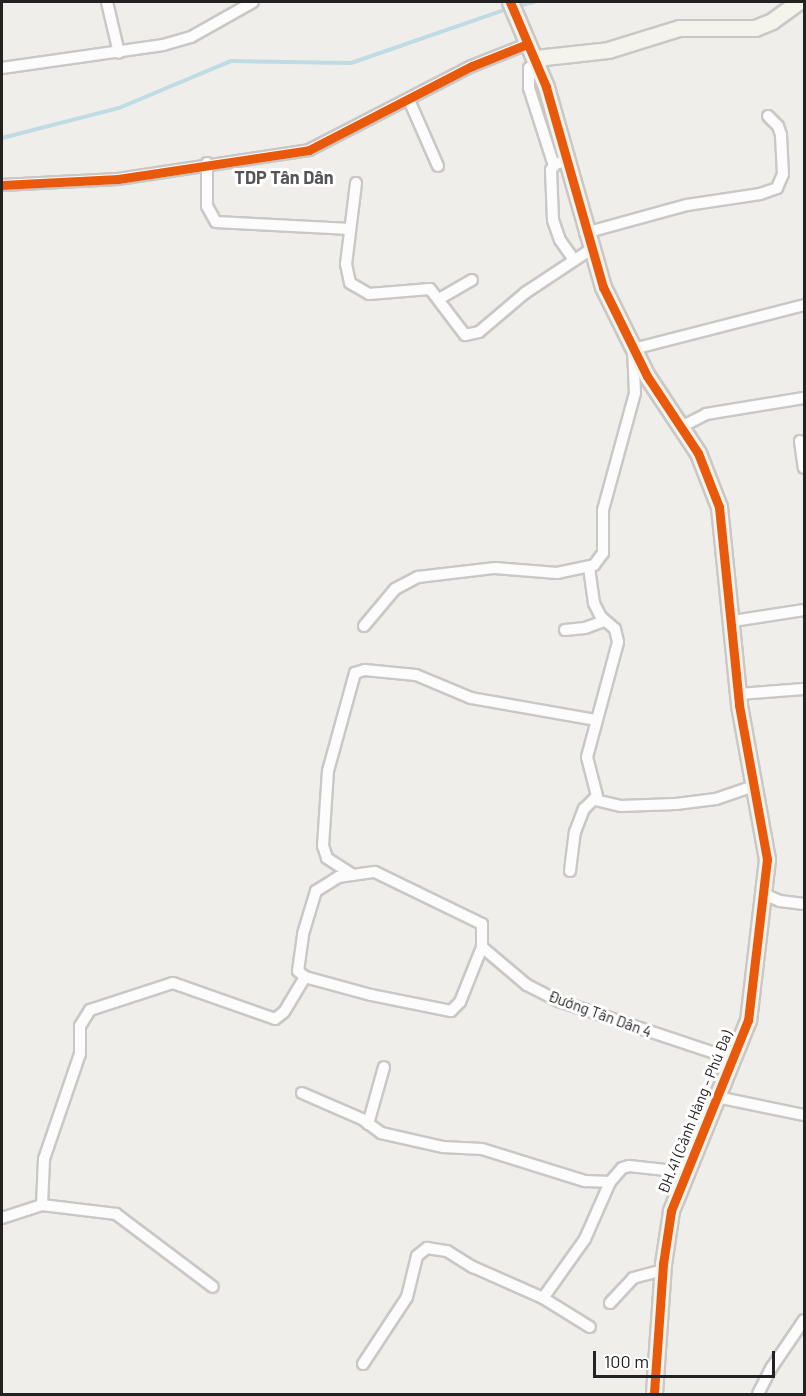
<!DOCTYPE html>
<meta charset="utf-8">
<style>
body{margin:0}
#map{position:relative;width:806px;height:1396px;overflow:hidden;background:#f0eeeb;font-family:Barlow,sans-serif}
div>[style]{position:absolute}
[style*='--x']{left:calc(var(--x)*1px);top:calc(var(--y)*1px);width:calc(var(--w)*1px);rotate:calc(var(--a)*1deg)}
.stream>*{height:4px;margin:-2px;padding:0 2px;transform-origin:2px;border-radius:2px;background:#bfdbe3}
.roads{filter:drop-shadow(2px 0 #c9c8c7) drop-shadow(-2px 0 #c9c8c7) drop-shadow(0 2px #c9c8c7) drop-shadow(0 -2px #c9c8c7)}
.street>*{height:10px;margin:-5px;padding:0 5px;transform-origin:5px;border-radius:5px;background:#fdfcfc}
.secondary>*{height:15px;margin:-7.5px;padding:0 7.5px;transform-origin:7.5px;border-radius:7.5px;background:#f4f4ed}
.cycleway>*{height:9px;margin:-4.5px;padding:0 4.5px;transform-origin:4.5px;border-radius:4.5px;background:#e8590c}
span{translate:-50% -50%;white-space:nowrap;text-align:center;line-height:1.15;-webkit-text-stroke:6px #fff;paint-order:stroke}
.street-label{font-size:15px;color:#222}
.quarter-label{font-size:18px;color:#555;font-weight:700}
.frame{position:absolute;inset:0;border:3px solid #222;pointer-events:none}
.scale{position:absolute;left:593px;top:1351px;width:182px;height:27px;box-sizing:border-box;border:3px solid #222;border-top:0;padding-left:8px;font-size:18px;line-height:21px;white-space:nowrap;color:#222;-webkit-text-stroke:4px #fff;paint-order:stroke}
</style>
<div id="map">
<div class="stream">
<div style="--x:517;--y:6;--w:17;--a:-13"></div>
<div style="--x:2;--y:138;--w:121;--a:-14.4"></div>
<div style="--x:119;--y:108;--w:121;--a:-22.8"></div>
<div style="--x:231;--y:61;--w:120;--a:1"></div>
<div style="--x:351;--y:63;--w:168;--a:-19.1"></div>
</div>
<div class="roads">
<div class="street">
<div style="--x:107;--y:2;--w:52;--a:76.8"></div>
<div style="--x:537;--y:63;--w:9;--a:148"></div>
<div style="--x:529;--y:68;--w:20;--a:90"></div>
<div style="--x:529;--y:88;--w:82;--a:72.2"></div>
<div style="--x:2;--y:68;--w:163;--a:-8.1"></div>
<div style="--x:163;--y:45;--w:29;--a:-16"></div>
<div style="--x:191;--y:37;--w:71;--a:-29.4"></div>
<div style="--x:409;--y:100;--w:72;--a:66.3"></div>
<div style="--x:566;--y:161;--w:11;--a:165"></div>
<div style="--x:555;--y:164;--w:7;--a:124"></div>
<div style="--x:551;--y:170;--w:50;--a:87.7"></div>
<div style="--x:553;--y:220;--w:21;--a:71"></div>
<div style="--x:560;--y:240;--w:24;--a:55"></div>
<div style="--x:207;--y:163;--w:43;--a:90"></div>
<div style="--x:207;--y:206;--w:18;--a:61"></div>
<div style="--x:216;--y:222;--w:134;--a:3"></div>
<div style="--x:356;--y:183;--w:82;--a:97"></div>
<div style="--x:346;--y:264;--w:19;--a:78"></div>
<div style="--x:350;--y:283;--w:22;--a:30"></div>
<div style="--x:369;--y:294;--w:61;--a:-4.7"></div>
<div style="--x:430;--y:289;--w:58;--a:52.7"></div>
<div style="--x:465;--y:335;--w:14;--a:-12"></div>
<div style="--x:479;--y:332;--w:60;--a:-40.3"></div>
<div style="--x:525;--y:293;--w:78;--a:-33.5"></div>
<div style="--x:2;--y:185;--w:116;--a:-3"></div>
<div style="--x:118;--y:179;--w:193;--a:-8.6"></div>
<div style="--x:309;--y:150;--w:183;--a:-27.3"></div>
<div style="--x:472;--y:66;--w:59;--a:-21.8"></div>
<div style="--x:585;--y:233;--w:106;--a:-15.4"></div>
<div style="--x:687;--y:205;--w:74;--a:-8.6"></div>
<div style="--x:760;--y:194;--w:18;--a:-19"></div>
<div style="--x:777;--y:188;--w:15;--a:-67"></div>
<div style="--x:783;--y:174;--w:39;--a:-93"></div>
<div style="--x:781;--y:135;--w:9;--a:-108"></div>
<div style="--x:778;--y:126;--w:14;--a:-135"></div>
<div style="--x:439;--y:299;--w:38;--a:-30"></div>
<div style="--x:679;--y:428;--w:30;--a:-27"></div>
<div style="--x:706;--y:414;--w:99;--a:-9.3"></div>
<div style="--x:800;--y:441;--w:27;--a:82"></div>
<div style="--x:733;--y:621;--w:72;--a:-8.8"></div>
<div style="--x:364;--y:626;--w:48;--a:-50"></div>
<div style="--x:395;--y:589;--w:26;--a:-28"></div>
<div style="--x:418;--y:577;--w:78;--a:-6.7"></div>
<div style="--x:495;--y:568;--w:62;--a:4.6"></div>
<div style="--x:557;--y:573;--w:38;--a:-12"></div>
<div style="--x:594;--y:565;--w:15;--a:-53"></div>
<div style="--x:603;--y:553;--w:43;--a:-90"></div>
<div style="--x:603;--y:510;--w:121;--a:-74.7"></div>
<div style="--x:635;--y:393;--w:44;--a:-92.6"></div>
<div style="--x:633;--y:349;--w:177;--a:-14.4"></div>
<div style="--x:565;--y:630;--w:20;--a:-6"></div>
<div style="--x:585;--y:628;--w:20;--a:-20"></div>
<div style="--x:739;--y:694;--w:65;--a:-4.4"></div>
<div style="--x:595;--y:800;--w:27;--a:13"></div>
<div style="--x:621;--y:806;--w:55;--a:-2.1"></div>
<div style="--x:676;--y:804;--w:40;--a:-7.1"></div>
<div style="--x:716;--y:799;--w:40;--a:-18.9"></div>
<div style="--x:570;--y:871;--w:39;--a:-83"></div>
<div style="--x:575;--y:832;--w:25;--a:-69"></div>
<div style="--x:584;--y:809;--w:18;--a:-45"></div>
<div style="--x:597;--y:796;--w:40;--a:-104.4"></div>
<div style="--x:587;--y:757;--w:119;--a:-74.9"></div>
<div style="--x:618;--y:642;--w:13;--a:-103"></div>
<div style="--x:615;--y:629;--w:18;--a:-139"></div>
<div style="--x:601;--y:617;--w:16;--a:-117"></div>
<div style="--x:594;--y:603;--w:35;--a:-98"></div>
<div style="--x:375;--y:872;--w:119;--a:25.9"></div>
<div style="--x:482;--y:924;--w:23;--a:90"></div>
<div style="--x:482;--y:947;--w:59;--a:111.8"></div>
<div style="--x:460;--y:1002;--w:13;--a:135"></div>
<div style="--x:451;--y:1011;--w:82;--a:-168.7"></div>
<div style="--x:371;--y:995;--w:68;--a:-164.7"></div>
<div style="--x:305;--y:977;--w:9;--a:-139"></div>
<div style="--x:298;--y:971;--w:37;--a:-82"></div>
<div style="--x:303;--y:934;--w:45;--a:-73.2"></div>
<div style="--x:316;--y:891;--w:26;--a:-32"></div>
<div style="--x:338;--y:877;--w:37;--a:-8"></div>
<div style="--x:353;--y:875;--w:31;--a:-147"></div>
<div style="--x:327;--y:858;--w:13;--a:-108"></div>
<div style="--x:323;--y:846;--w:75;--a:-86.2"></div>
<div style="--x:328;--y:771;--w:102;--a:-74.6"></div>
<div style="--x:355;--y:673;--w:10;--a:-17"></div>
<div style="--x:365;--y:670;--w:51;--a:5.6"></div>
<div style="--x:416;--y:675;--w:60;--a:22.7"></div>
<div style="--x:471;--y:698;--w:127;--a:10"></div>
<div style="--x:764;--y:894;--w:17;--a:24"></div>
<div style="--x:780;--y:901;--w:24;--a:7"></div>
<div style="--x:482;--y:947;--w:59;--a:40.2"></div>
<div style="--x:527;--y:985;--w:36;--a:27"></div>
<div style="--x:559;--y:1001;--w:182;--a:18.5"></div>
<div style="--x:302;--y:1093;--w:65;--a:23.4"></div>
<div style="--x:362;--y:1119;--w:24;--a:36"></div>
<div style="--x:381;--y:1133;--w:64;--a:12.7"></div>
<div style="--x:443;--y:1147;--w:39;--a:3"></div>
<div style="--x:482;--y:1149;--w:108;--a:17.3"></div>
<div style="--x:585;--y:1181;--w:25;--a:2"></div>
<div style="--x:610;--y:1182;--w:18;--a:-49"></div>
<div style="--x:622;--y:1168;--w:7;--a:-16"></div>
<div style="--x:629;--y:1166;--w:55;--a:6.2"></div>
<div style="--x:717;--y:1097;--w:89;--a:11.7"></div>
<div style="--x:368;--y:1124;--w:59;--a:-74.3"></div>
<div style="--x:42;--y:1205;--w:46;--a:-87.5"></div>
<div style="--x:44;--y:1159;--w:111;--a:-71.1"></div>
<div style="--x:80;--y:1054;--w:28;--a:-90"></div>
<div style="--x:80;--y:1026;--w:19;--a:-58"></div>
<div style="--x:90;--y:1010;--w:87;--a:-18"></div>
<div style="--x:173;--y:983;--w:108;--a:19.4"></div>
<div style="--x:275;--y:1019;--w:11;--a:-38"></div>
<div style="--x:284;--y:1012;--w:41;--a:-59"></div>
<div style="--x:2;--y:1218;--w:42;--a:-18"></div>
<div style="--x:42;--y:1205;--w:75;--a:6.9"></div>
<div style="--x:116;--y:1214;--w:121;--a:37"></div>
<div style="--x:543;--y:1298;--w:55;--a:31.7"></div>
<div style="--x:610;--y:1303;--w:34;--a:-47"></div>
<div style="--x:633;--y:1278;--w:31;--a:-15"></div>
<div style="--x:363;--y:1364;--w:80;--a:-56.7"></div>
<div style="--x:407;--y:1297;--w:42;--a:-76.3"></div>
<div style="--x:417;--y:1256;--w:13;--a:-39"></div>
<div style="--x:427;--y:1248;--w:20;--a:9"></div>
<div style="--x:447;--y:1251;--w:31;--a:32"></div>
<div style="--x:473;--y:1267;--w:77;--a:23.9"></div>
<div style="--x:543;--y:1298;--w:72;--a:-54.6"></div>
<div style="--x:585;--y:1239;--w:62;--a:-66.3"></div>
<div style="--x:758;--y:1394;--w:30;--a:-63"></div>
<div style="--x:772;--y:1367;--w:57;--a:-55.8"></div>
</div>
<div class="secondary">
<div style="--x:510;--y:2;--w:92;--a:67"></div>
<div style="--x:546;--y:87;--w:208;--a:74.1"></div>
<div style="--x:603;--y:287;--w:99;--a:63.7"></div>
<div style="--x:647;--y:376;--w:92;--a:56.5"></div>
<div style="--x:698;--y:453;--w:58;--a:68.7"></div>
<div style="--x:719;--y:507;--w:199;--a:84.2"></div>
<div style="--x:739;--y:705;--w:157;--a:79.7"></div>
<div style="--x:767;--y:859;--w:162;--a:96.7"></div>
<div style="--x:748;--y:1020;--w:206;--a:112"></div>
<div style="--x:671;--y:1211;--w:54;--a:98.6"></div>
<div style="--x:663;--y:1264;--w:130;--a:94"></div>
<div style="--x:536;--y:58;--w:72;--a:-6.3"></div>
<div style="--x:608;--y:50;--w:74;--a:-17.2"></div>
<div style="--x:679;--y:28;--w:76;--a:0"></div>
<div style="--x:755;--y:28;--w:18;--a:-22"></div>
<div style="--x:772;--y:21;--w:32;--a:-36"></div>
</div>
</div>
<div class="cycleway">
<div style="--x:510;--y:2;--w:92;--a:67"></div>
<div style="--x:546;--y:87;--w:208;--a:74.1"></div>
<div style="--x:603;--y:287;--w:99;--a:63.7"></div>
<div style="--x:647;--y:376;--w:92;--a:56.5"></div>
<div style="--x:698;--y:453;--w:58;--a:68.7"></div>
<div style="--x:719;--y:507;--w:199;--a:84.2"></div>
<div style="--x:739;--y:705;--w:157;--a:79.7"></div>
<div style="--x:767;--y:859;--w:162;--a:96.7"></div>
<div style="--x:748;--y:1020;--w:206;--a:112"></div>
<div style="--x:671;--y:1211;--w:54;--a:98.6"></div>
<div style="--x:663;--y:1264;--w:130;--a:94"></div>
<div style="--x:2;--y:185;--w:116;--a:-3"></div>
<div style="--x:118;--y:179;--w:193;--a:-8.6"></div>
<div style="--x:309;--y:150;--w:183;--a:-27.3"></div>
<div style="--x:472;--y:66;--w:59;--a:-21.8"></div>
</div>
<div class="street-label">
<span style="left:600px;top:1014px;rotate:20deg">Đướng Tân Dân 4</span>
<span style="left:695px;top:1112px;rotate:-68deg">ĐH.41 (Cảnh Hàng - Phú Đa)</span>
</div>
<div class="quarter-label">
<span style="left:284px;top:177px">TDP Tân Dân</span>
</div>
<div class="frame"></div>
<div class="scale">100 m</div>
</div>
